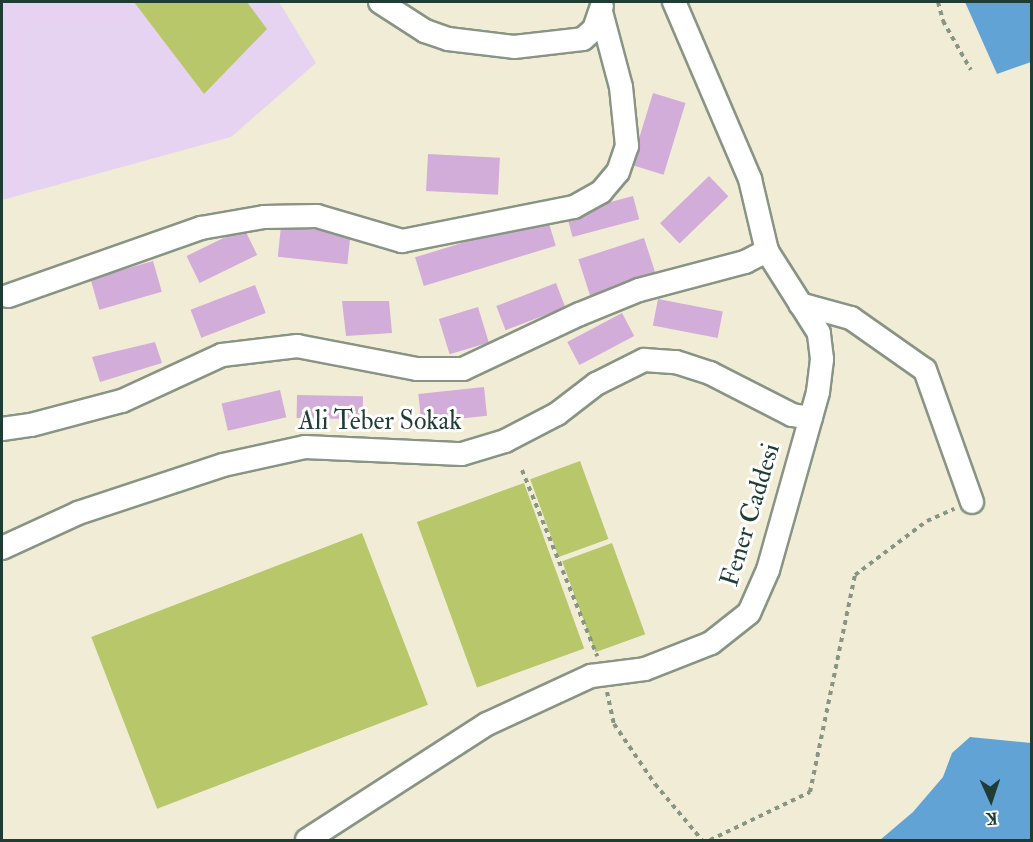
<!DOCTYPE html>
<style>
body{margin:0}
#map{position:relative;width:1033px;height:842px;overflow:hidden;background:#f1ecd5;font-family:"IM FELL Double Pica",serif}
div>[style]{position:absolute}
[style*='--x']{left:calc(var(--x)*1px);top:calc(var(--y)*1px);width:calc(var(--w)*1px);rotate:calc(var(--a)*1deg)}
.built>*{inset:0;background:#e5d3f1}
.green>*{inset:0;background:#b7c76a;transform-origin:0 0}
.water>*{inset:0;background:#61a3d4}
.building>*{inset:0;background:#d2add9;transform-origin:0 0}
.path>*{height:4px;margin-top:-2px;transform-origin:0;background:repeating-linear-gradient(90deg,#889484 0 4.5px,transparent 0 9px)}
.roads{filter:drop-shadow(2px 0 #889484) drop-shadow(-2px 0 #889484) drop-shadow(0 2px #889484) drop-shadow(0 -2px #889484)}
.minor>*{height:22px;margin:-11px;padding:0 11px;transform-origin:11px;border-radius:11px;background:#fff}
span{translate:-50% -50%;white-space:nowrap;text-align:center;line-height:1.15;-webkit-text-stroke:6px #fff;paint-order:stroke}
.street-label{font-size:26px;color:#1f3d34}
.frame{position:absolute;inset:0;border:3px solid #1f3d34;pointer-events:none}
.north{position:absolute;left:961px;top:770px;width:60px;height:60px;-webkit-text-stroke:4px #fff;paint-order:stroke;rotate:177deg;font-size:16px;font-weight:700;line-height:24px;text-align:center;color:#1f3d34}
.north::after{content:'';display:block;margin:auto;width:21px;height:27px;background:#1f3d34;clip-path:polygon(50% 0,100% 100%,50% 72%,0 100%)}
</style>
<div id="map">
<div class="built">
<div style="clip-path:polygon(2px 2px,279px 2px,316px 63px,231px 137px,2px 200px)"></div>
</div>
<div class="green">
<div style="clip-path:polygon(134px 2px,247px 2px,267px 29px,204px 94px)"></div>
<div style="left:580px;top:461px;width:83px;height:53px;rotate:70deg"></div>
<div style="left:524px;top:483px;width:176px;height:114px;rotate:70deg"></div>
<div style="left:362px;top:533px;width:184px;height:290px;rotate:69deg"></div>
<div style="left:612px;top:543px;width:97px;height:53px;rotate:70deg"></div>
</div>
<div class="water">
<div style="clip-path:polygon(965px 2px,1031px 2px,1031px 62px,997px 74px)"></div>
<div style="clip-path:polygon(970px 737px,1031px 743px,1031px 840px,880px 840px,913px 812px,943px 777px,952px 753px)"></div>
</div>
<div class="building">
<div style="left:653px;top:93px;width:34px;height:75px;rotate:17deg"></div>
<div style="left:428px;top:154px;width:72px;height:37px;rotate:3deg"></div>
<div style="left:709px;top:176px;width:28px;height:68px;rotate:46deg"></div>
<div style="left:633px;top:196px;width:24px;height:69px;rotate:75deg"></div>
<div style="left:547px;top:217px;width:30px;height:138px;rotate:73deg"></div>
<div style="left:281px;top:226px;width:70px;height:31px;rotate:6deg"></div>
<div style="left:244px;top:228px;width:30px;height:64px;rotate:64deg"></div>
<div style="left:644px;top:238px;width:38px;height:69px;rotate:72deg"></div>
<div style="left:153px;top:261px;width:32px;height:65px;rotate:74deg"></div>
<div style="left:556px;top:283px;width:26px;height:64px;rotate:69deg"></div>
<div style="left:255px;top:285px;width:30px;height:69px;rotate:69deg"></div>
<div style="left:658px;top:299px;width:66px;height:27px;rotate:11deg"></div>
<div style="clip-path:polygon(342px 301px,389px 301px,392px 333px,346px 336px)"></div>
<div style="left:478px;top:307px;width:37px;height:41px;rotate:73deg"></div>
<div style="left:622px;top:313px;width:26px;height:62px;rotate:62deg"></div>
<div style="clip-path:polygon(155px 342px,162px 363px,100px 382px,92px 357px)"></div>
<div style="left:484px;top:387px;width:29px;height:66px;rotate:84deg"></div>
<div style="left:280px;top:390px;width:28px;height:60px;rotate:77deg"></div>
<div style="left:297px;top:395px;width:66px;height:23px;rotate:1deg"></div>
</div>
<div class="path">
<div style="--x:938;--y:2;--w:20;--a:75"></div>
<div style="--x:943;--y:21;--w:56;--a:60.3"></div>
<div style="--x:522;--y:470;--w:201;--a:68"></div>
<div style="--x:607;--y:692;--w:33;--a:78"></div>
<div style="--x:614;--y:724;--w:73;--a:55.7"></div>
<div style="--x:655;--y:784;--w:73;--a:50"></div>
<div style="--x:710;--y:840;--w:111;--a:-25.6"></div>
<div style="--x:810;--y:792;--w:222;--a:-78.3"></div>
<div style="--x:855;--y:575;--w:90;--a:-36.9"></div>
<div style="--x:927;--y:521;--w:30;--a:-24"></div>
</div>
<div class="roads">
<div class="minor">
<div style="--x:380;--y:2;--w:54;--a:32.8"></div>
<div style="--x:425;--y:31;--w:24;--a:19"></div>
<div style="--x:448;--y:39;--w:66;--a:6.9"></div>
<div style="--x:514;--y:47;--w:69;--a:-6.6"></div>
<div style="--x:583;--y:39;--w:15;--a:-42"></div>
<div style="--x:594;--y:29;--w:24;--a:-71"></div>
<div style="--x:8;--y:296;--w:205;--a:-19.4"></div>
<div style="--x:201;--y:228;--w:64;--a:-9.9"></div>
<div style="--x:264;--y:217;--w:53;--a:-1.1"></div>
<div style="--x:317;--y:216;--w:89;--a:16.4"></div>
<div style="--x:402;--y:241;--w:175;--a:-11.2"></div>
<div style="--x:574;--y:207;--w:31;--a:-29"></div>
<div style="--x:601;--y:192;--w:26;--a:-50"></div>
<div style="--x:618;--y:172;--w:28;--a:-71"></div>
<div style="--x:627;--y:146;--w:59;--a:-95.8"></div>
<div style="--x:621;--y:87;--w:78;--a:-104.9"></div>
<div style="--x:800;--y:304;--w:53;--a:15.4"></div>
<div style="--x:851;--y:318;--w:90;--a:35.1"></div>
<div style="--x:925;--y:370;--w:140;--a:70.4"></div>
<div style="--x:2;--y:429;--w:29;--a:-8"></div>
<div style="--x:31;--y:425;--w:94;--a:-14.8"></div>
<div style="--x:122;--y:401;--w:110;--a:-24.7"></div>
<div style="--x:222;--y:355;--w:76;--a:-6.8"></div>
<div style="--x:297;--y:346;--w:122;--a:10.9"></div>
<div style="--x:417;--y:369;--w:46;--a:0"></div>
<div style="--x:463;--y:369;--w:129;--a:-25.2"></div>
<div style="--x:580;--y:314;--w:64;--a:-22.1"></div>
<div style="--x:639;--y:290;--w:110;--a:-14.8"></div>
<div style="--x:745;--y:262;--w:25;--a:-27"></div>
<div style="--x:2;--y:548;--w:84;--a:-24.7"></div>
<div style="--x:78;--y:513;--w:153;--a:-18.3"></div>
<div style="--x:223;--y:465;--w:84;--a:-12.4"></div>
<div style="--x:305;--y:447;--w:157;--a:2.6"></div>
<div style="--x:462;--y:454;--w:45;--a:-16.8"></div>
<div style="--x:505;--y:441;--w:59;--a:-27.4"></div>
<div style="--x:557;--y:414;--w:49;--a:-37.6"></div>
<div style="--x:596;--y:384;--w:54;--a:-26.6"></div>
<div style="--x:644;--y:360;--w:32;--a:4"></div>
<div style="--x:676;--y:362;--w:36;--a:18"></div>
<div style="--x:710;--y:373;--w:92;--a:27.1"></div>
<div style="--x:792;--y:415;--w:19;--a:9"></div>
<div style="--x:307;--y:840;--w:214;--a:-32.8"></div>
<div style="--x:487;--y:724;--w:115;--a:-24.8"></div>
<div style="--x:591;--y:676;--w:54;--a:-7.4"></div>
<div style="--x:645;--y:669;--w:71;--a:-21.5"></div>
<div style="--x:711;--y:643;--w:48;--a:-38.3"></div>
<div style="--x:749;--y:613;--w:47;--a:-66.2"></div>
<div style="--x:768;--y:570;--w:185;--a:-74.3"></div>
<div style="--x:818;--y:392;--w:33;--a:-83"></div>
<div style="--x:822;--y:359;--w:26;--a:-97"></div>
<div style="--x:819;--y:333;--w:97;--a:-122.4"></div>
<div style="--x:767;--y:251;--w:74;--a:-103.3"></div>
<div style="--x:750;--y:179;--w:193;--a:-113.2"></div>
</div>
</div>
<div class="street-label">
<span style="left:380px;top:422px">Ali Teber Sokak</span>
<span style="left:751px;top:515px;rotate:-73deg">Fener Caddesi</span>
</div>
<div class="frame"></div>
<div class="north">K</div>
</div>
